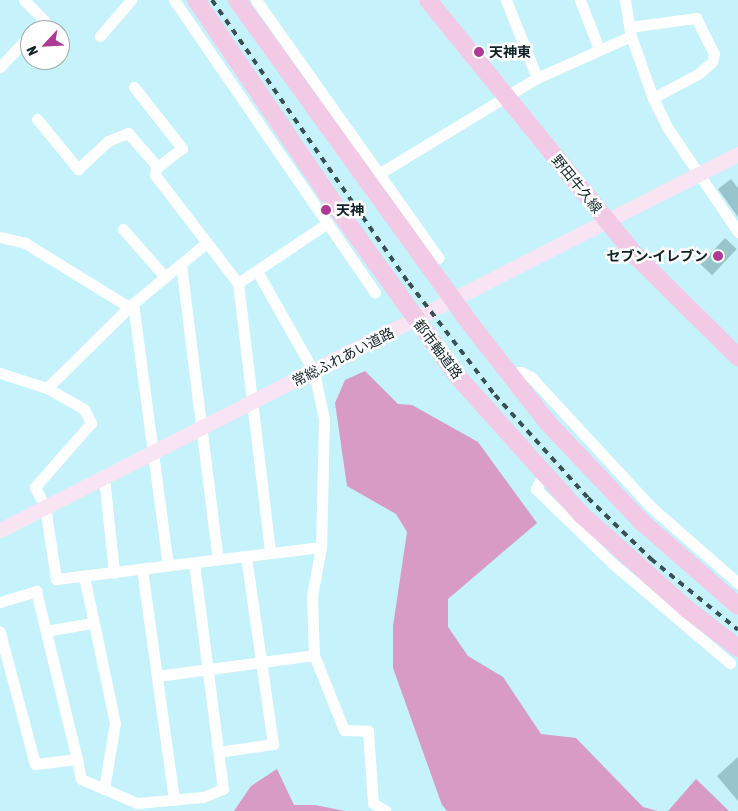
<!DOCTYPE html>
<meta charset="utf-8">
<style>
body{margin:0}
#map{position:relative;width:738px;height:811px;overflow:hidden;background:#c5f2fb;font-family:"Asap Condensed","Noto Sans JP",sans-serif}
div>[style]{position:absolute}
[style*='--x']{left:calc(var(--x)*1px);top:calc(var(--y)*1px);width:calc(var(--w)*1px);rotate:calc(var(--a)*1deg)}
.forest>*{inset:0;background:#d79bc6}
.building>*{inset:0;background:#98c4cc;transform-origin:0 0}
.street>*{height:11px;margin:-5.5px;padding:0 5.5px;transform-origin:5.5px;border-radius:5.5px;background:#fff}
.secondary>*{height:15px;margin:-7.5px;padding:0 7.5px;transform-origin:7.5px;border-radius:7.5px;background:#f8e4f3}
.primary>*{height:18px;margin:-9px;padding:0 9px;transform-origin:9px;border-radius:9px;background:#f2cae6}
.rail>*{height:4px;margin-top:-2px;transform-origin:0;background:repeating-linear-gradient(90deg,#384f54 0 6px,transparent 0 12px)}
.dots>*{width:14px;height:14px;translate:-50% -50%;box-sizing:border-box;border:2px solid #fff;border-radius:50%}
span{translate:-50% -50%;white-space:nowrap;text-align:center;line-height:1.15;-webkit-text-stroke:5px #fff;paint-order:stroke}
.poi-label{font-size:14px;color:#112226;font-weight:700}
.left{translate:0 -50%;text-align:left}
.right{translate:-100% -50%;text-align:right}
.street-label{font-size:14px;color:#112226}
.north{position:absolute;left:20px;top:20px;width:50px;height:50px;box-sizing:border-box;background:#fff;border:1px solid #a0a7a8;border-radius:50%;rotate:245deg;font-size:14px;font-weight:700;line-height:20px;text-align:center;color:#112226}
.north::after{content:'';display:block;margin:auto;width:18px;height:22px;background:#ad3a94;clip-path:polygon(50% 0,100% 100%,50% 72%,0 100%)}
</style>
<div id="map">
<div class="forest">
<div style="clip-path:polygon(365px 371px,398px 404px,412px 405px,478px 442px,537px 523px,448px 599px,448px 627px,468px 656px,503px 677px,541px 734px,576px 738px,643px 807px,657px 811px,447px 811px,442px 805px,393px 668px,393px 626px,407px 532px,396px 514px,347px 486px,335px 403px,345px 380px)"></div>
<div style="clip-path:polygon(277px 769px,294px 805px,315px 805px,345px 811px,234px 811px,251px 786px)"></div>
<div style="clip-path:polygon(696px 779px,729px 811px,668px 811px)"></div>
</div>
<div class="building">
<div style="clip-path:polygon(731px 179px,738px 188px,738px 217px,718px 189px)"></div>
<div style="left:725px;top:238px;width:16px;height:36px;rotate:43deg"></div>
<div style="clip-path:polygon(738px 757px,738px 801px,717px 776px)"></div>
</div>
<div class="street">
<div style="--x:24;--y:0;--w:28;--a:45"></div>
<div style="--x:44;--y:20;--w:13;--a:132"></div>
<div style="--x:174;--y:0;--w:355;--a:55.5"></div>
<div style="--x:256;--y:0;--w:316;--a:54.7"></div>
<div style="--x:506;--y:0;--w:84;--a:68.3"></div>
<div style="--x:580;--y:0;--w:53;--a:68.8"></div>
<div style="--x:625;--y:0;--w:36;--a:81"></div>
<div style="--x:631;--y:36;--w:66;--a:70.5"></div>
<div style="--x:653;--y:98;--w:32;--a:64"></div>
<div style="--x:667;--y:127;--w:127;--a:55.9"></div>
<div style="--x:630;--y:27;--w:67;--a:-7.8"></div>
<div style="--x:696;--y:18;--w:40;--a:63.4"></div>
<div style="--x:714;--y:54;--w:8;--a:104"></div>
<div style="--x:712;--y:62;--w:18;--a:139"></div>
<div style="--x:698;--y:74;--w:51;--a:151.9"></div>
<div style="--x:100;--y:36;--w:48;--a:-49.3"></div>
<div style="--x:0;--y:67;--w:44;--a:-46.8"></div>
<div style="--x:134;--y:87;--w:78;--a:51.8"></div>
<div style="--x:182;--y:148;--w:33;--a:142"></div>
<div style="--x:37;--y:119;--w:65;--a:50.6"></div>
<div style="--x:78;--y:169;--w:41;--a:-43"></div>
<div style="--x:108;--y:141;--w:22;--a:-22"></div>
<div style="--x:128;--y:133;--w:43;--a:48.8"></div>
<div style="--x:156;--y:165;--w:10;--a:96"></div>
<div style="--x:155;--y:175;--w:136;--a:52.5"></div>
<div style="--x:238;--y:283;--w:272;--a:83.2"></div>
<div style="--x:380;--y:173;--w:184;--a:-31.2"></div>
<div style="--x:537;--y:78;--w:103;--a:-24.1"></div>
<div style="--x:123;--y:229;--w:64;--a:48.8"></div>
<div style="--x:0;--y:237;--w:26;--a:13"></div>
<div style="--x:25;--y:243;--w:122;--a:31.6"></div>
<div style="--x:181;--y:264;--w:297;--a:82.9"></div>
<div style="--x:257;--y:271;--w:116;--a:60.6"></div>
<div style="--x:314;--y:372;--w:48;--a:78"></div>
<div style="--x:324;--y:419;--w:128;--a:91.3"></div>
<div style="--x:321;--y:547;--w:50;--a:100.4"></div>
<div style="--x:312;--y:596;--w:59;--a:88.1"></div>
<div style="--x:314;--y:655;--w:81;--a:68.2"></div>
<div style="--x:344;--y:730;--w:24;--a:2"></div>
<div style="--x:368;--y:731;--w:72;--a:86"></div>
<div style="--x:373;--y:803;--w:15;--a:32"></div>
<div style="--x:238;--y:283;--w:106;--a:-33.8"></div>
<div style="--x:133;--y:303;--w:265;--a:82.4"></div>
<div style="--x:0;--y:373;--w:49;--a:17.7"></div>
<div style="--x:47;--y:388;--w:43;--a:29.6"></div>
<div style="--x:84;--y:409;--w:16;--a:63"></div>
<div style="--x:91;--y:423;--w:85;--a:131.2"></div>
<div style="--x:35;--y:487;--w:22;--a:63"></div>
<div style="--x:45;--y:507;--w:73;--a:81.3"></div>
<div style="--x:56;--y:579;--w:267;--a:-6.9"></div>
<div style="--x:509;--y:373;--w:12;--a:-5"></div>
<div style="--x:521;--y:372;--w:11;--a:27"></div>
<div style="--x:531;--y:377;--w:177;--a:47.3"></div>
<div style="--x:651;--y:507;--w:116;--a:41.1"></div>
<div style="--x:47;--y:388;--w:115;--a:-44.6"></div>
<div style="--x:129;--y:307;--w:100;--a:-39.7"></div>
<div style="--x:543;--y:475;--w:16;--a:117"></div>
<div style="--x:536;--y:489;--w:106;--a:44.2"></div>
<div style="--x:612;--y:563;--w:155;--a:40.3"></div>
<div style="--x:104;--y:477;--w:96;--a:84"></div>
<div style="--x:142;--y:569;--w:233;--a:82.1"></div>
<div style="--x:84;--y:576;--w:150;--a:78.1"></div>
<div style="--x:115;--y:723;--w:67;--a:99.5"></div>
<div style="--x:0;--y:602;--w:38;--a:-17"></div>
<div style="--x:36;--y:591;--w:173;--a:76.3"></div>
<div style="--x:77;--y:759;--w:42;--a:173.2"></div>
<div style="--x:35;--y:764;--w:137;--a:-104.9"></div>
<div style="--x:46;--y:631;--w:47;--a:-9.9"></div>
<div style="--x:157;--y:676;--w:158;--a:-7.6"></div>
<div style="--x:218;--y:752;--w:56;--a:-8.3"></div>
<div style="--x:273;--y:744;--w:190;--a:-98.2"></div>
<div style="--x:77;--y:759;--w:20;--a:79"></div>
<div style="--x:81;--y:779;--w:61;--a:23.2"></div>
<div style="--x:137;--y:803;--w:66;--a:-5.2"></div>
<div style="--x:203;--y:797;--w:22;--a:-22"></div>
<div style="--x:223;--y:789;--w:228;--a:-97.3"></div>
</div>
<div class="secondary">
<div style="--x:0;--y:530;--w:828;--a:-27"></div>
</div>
<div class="primary">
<div style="--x:196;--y:0;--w:258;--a:55.9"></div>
<div style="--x:341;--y:214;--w:202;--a:54.3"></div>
<div style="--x:459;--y:378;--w:184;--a:48.1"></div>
<div style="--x:582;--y:515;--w:141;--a:41.8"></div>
<div style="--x:687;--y:609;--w:64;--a:37.4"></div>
<div style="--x:237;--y:0;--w:408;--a:54.2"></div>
<div style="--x:476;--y:331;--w:115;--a:52"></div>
<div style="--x:547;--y:422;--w:139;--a:46.5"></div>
<div style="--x:643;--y:523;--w:126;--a:41.1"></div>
<div style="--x:428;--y:0;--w:330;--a:50.9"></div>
<div style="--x:636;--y:256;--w:144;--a:44.7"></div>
</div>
<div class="rail">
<div style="--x:212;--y:0;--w:345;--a:55.2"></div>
<div style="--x:409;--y:283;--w:141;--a:52.5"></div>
<div style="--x:495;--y:395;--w:139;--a:47.9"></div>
<div style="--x:588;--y:498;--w:88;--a:44.1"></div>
<div style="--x:651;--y:559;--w:112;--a:39.2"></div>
</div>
<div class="dots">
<div style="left:479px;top:52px;background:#ad3a94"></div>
<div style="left:326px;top:210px;background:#ad3a94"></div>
<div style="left:718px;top:256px;background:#ad3a94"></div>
</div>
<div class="poi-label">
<span class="left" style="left:489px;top:52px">天神東</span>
<span class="left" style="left:336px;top:210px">天神</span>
<span class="right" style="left:708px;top:256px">セブン-イレブン</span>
</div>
<div class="street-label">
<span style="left:577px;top:184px;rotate:51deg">野田牛久線</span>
<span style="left:438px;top:349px;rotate:53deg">都市軸道路</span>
<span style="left:343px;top:357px;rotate:-27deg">常総ふれあい道路</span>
</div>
<div class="north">N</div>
</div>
